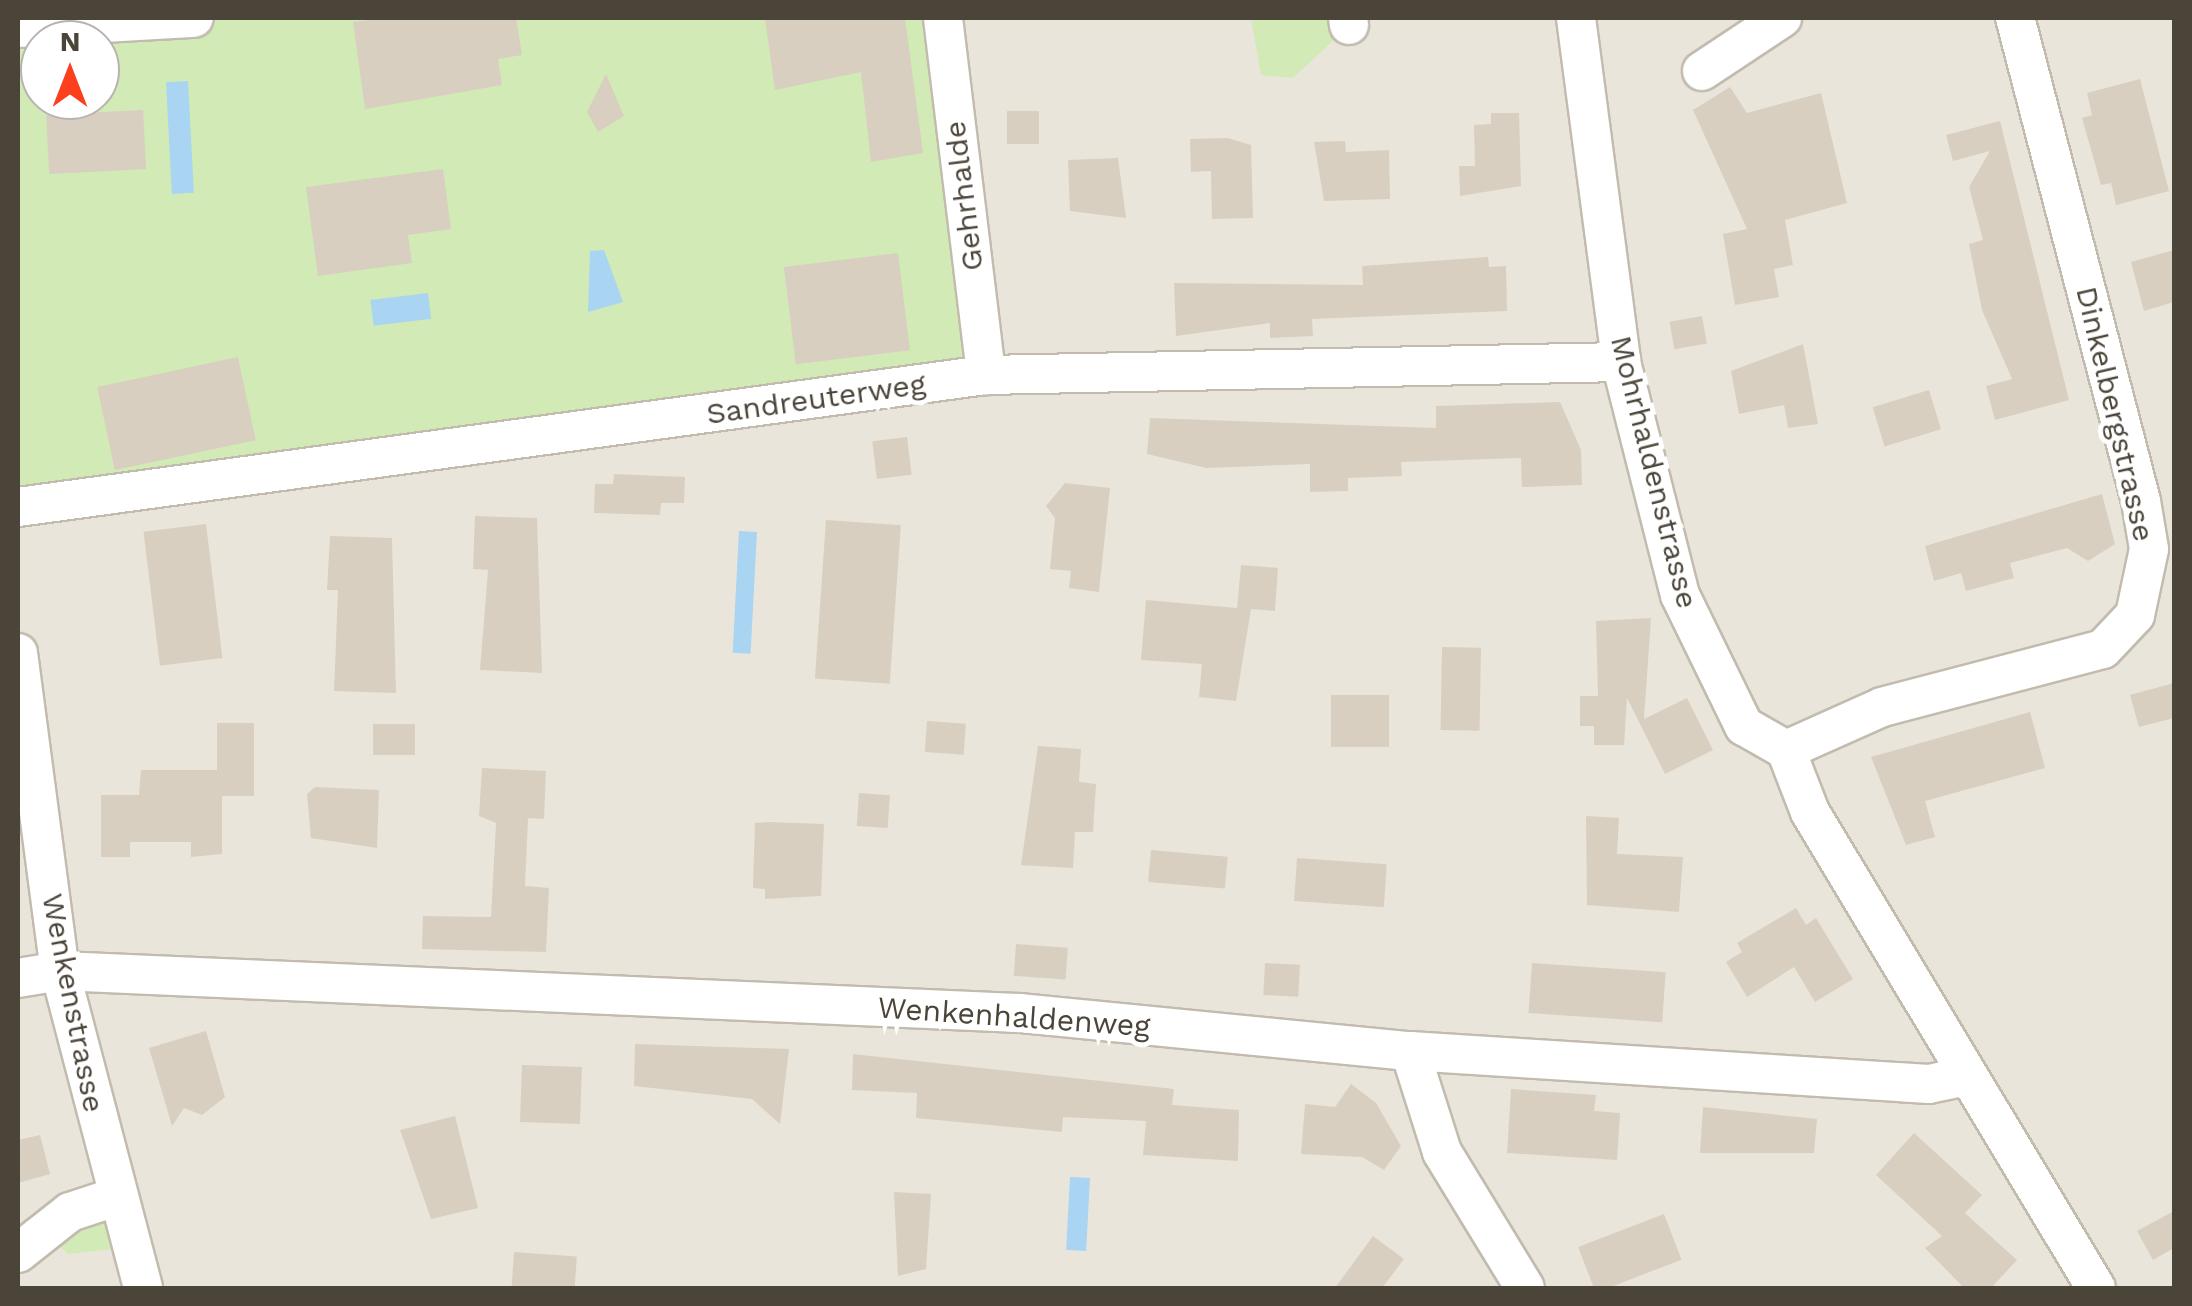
<!DOCTYPE html>
<style>
body{margin:0}
#map{position:relative;width:2192px;height:1306px;overflow:hidden;background:#f6f3ec;font-family:"Work Sans",sans-serif}
div>[style]{position:absolute}
[style*='--x']{left:calc(var(--x)*1px);top:calc(var(--y)*1px);width:calc(var(--w)*1px);rotate:calc(var(--a)*1deg)}
.residential>*{inset:0;background:#eae5da}
.green>*{inset:0;background:#d2eab5}
.water>*{inset:0;background:#a9d4f2;transform-origin:0 0}
.building>*{inset:0;background:#d8cfc1;transform-origin:0 0}
.roads{filter:drop-shadow(2px 0 #c2bbae) drop-shadow(-2px 0 #c2bbae) drop-shadow(0 2px #c2bbae) drop-shadow(0 -2px #c2bbae)}
.minor>*{height:38px;margin:-19px;padding:0 19px;transform-origin:19px;border-radius:19px;background:#fff}
span{translate:-50% -50%;white-space:nowrap;text-align:center;line-height:1.15;-webkit-text-stroke:10px #fff;paint-order:stroke}
.street-label{font-size:30px;color:#4b4439}
.frame{position:absolute;inset:0;border:20px solid #4b4439;pointer-events:none}
.north{position:absolute;left:20px;top:20px;width:100px;height:100px;box-sizing:border-box;background:#fff;border:2px solid #b7b4b0;border-radius:50%;rotate:0deg;font-size:28px;font-weight:700;line-height:40px;text-align:center;color:#4b4439}
.north::after{content:'';display:block;margin:auto;width:35px;height:45px;background:#fc3f1d;clip-path:polygon(50% 0,100% 100%,50% 72%,0 100%)}
</style>
<div id="map">
<div class="residential">
<div style="clip-path:polygon(evenodd,18px 18px,2174px 18px,2174px 1288px,18px 1288px,18px 18px,40px 40px,100px 40px,100px 100px,40px 100px,40px 40px)"></div>
</div>
<div class="green">
<div style="clip-path:polygon(evenodd,18px 18px,943px 18px,986px 375px,18px 507px,18px 18px,40px 40px,100px 40px,100px 100px,40px 100px,40px 40px)"></div>
<div style="clip-path:polygon(1251px 18px,1337px 18px,1336px 38px,1293px 78px,1261px 75px)"></div>
<div style="clip-path:polygon(115px 1197px,130px 1247px,69px 1254px,43px 1233px)"></div>
</div>
<div class="water">
<div style="left:188px;top:81px;width:112px;height:22px;rotate:87deg"></div>
<div style="clip-path:polygon(604px 250px,623px 302px,588px 312px,590px 251px)"></div>
<div style="left:428px;top:293px;width:26px;height:58px;rotate:83deg"></div>
<div style="left:739px;top:531px;width:18px;height:122px;rotate:3deg"></div>
<div style="left:1070px;top:1177px;width:20px;height:73px;rotate:3deg"></div>
</div>
<div class="building">
<div style="clip-path:polygon(386px 18px,516px 18px,522px 55px,498px 59px,502px 85px,365px 109px,353px 22px)"></div>
<div style="clip-path:polygon(765px 18px,905px 18px,923px 153px,871px 162px,861px 72px,775px 90px)"></div>
<div style="clip-path:polygon(606px 74px,624px 116px,598px 132px,587px 112px)"></div>
<div style="clip-path:polygon(2140px 79px,2169px 191px,2116px 205px,2111px 183px,2101px 185px,2082px 118px,2092px 115px,2087px 93px)"></div>
<div style="clip-path:polygon(1730px 87px,1747px 113px,1821px 93px,1847px 203px,1785px 220px,1793px 265px,1774px 269px,1779px 297px,1735px 305px,1723px 234px,1747px 229px,1693px 110px)"></div>
<div style="left:143px;top:110px;width:59px;height:97px;rotate:87deg"></div>
<div style="left:1039px;top:111px;width:33px;height:32px;rotate:90deg"></div>
<div style="clip-path:polygon(1491px 113px,1519px 113px,1521px 186px,1460px 196px,1459px 166px,1475px 166px,1474px 125px,1491px 124px)"></div>
<div style="clip-path:polygon(2000px 121px,2069px 400px,1995px 420px,1986px 386px,2012px 379px,1982px 310px,1969px 244px,1983px 240px,1969px 187px,1990px 151px,1953px 161px,1946px 135px)"></div>
<div style="clip-path:polygon(1228px 138px,1251px 145px,1253px 218px,1212px 219px,1211px 171px,1191px 172px,1190px 139px)"></div>
<div style="clip-path:polygon(1345px 141px,1346px 152px,1389px 150px,1390px 199px,1324px 201px,1314px 142px)"></div>
<div style="clip-path:polygon(1118px 158px,1126px 218px,1070px 211px,1068px 160px)"></div>
<div style="clip-path:polygon(443px 169px,451px 229px,408px 235px,412px 263px,318px 276px,306px 187px)"></div>
<div style="clip-path:polygon(2174px 250px,2174px 302px,2144px 311px,2131px 262px)"></div>
<div style="left:898px;top:253px;width:98px;height:115px;rotate:83deg"></div>
<div style="clip-path:polygon(1488px 257px,1489px 267px,1506px 266px,1507px 311px,1312px 319px,1313px 336px,1270px 338px,1270px 323px,1176px 336px,1174px 283px,1363px 285px,1362px 266px)"></div>
<div style="left:1702px;top:316px;width:28px;height:33px;rotate:80deg"></div>
<div style="clip-path:polygon(1803px 344px,1818px 424px,1788px 428px,1784px 405px,1739px 414px,1731px 371px)"></div>
<div style="left:238px;top:357px;width:85px;height:144px;rotate:78deg"></div>
<div style="left:1929px;top:390px;width:41px;height:59px;rotate:73deg"></div>
<div style="clip-path:polygon(1560px 402px,1581px 450px,1582px 485px,1522px 487px,1521px 458px,1401px 462px,1402px 476px,1348px 478px,1348px 491px,1310px 492px,1310px 464px,1206px 468px,1147px 454px,1150px 418px,1436px 428px,1436px 406px)"></div>
<div style="left:907px;top:437px;width:38px;height:35px;rotate:83deg"></div>
<div style="clip-path:polygon(614px 474px,685px 477px,684px 503px,661px 503px,660px 515px,594px 513px,595px 484px,613px 484px)"></div>
<div style="clip-path:polygon(1065px 483px,1110px 488px,1099px 592px,1069px 588px,1071px 571px,1050px 569px,1055px 518px,1046px 506px)"></div>
<div style="clip-path:polygon(2102px 494px,2115px 544px,2088px 561px,2067px 548px,2010px 563px,2014px 578px,1966px 591px,1961px 573px,1934px 581px,1925px 546px)"></div>
<div style="clip-path:polygon(475px 516px,537px 518px,542px 673px,480px 670px,488px 570px,473px 569px)"></div>
<div style="left:826px;top:520px;width:75px;height:159px;rotate:4deg"></div>
<div style="left:206px;top:524px;width:135px;height:63px;rotate:83deg"></div>
<div style="clip-path:polygon(330px 536px,392px 538px,396px 693px,334px 691px,338px 590px,327px 590px)"></div>
<div style="clip-path:polygon(1241px 565px,1278px 568px,1275px 611px,1251px 609px,1236px 701px,1199px 697px,1202px 664px,1141px 660px,1146px 600px,1237px 608px)"></div>
<div style="clip-path:polygon(1651px 618px,1644px 719px,1687px 698px,1713px 750px,1665px 774px,1627px 698px,1624px 745px,1594px 745px,1594px 726px,1580px 726px,1580px 696px,1598px 696px,1596px 621px)"></div>
<div style="left:1442px;top:647px;width:39px;height:83px;rotate:1deg"></div>
<div style="clip-path:polygon(2174px 683px,2174px 718px,2139px 727px,2130px 695px)"></div>
<div style="left:1331px;top:695px;width:58px;height:52px"></div>
<div style="clip-path:polygon(2030px 712px,2045px 768px,1925px 801px,1935px 837px,1906px 845px,1871px 757px)"></div>
<div style="left:927px;top:721px;width:39px;height:31px;rotate:4deg"></div>
<div style="clip-path:polygon(217px 723px,254px 723px,254px 796px,222px 796px,222px 854px,191px 857px,191px 842px,130px 842px,130px 857px,101px 857px,101px 795px,139px 795px,141px 770px,217px 770px)"></div>
<div style="left:373px;top:724px;width:42px;height:31px"></div>
<div style="clip-path:polygon(1038px 746px,1081px 749px,1079px 782px,1096px 784px,1093px 832px,1075px 832px,1073px 868px,1021px 865px)"></div>
<div style="clip-path:polygon(482px 768px,546px 771px,544px 819px,528px 818px,525px 886px,549px 888px,546px 952px,422px 949px,423px 916px,491px 917px,496px 823px,479px 816px)"></div>
<div style="clip-path:polygon(315px 787px,379px 790px,377px 848px,311px 838px,307px 794px)"></div>
<div style="left:859px;top:793px;width:31px;height:33px;rotate:4deg"></div>
<div style="clip-path:polygon(1586px 816px,1619px 818px,1617px 854px,1683px 857px,1679px 912px,1587px 905px)"></div>
<div style="clip-path:polygon(768px 822px,824px 824px,821px 896px,765px 899px,765px 889px,753px 888px,755px 823px)"></div>
<div style="left:1151px;top:850px;width:77px;height:32px;rotate:5deg"></div>
<div style="left:1297px;top:858px;width:90px;height:43px;rotate:4deg"></div>
<div style="clip-path:polygon(1796px 908px,1806px 925px,1816px 918px,1853px 979px,1815px 1002px,1794px 967px,1747px 997px,1726px 962px,1742px 952px,1737px 943px)"></div>
<div style="left:1016px;top:944px;width:52px;height:32px;rotate:4deg"></div>
<div style="left:1265px;top:963px;width:35px;height:32px;rotate:3deg"></div>
<div style="left:1532px;top:963px;width:134px;height:50px;rotate:4deg"></div>
<div style="clip-path:polygon(206px 1031px,225px 1097px,202px 1115px,184px 1108px,172px 1126px,149px 1048px)"></div>
<div style="clip-path:polygon(635px 1044px,789px 1049px,780px 1124px,752px 1099px,634px 1086px)"></div>
<div style="clip-path:polygon(853px 1054px,1174px 1089px,1172px 1105px,1239px 1110px,1238px 1161px,1143px 1155px,1146px 1121px,1063px 1117px,1062px 1132px,916px 1118px,917px 1093px,852px 1090px)"></div>
<div style="left:522px;top:1065px;width:60px;height:57px;rotate:2deg"></div>
<div style="clip-path:polygon(1351px 1084px,1376px 1103px,1401px 1146px,1384px 1170px,1362px 1157px,1301px 1154px,1305px 1104px,1335px 1107px)"></div>
<div style="clip-path:polygon(1511px 1089px,1596px 1095px,1594px 1111px,1620px 1113px,1617px 1160px,1507px 1153px)"></div>
<div style="clip-path:polygon(1703px 1107px,1817px 1119px,1814px 1153px,1700px 1153px)"></div>
<div style="clip-path:polygon(455px 1116px,478px 1208px,431px 1219px,400px 1130px)"></div>
<div style="clip-path:polygon(1914px 1133px,1982px 1195px,1965px 1213px,2017px 1260px,1991px 1288px,1964px 1288px,1925px 1248px,1942px 1236px,1876px 1175px)"></div>
<div style="clip-path:polygon(40px 1135px,50px 1174px,18px 1183px,18px 1140px)"></div>
<div style="clip-path:polygon(894px 1192px,931px 1194px,926px 1269px,898px 1276px)"></div>
<div style="clip-path:polygon(2174px 1211px,2174px 1248px,2153px 1260px,2137px 1231px)"></div>
<div style="left:1664px;top:1214px;width:49px;height:92px;rotate:69deg"></div>
<div style="clip-path:polygon(1373px 1236px,1404px 1259px,1382px 1288px,1335px 1288px)"></div>
<div style="left:514px;top:1252px;width:63px;height:36px;rotate:4deg"></div>
</div>
<div class="roads">
<div class="minor">
<div style="--x:943;--y:18;--w:360;--a:83.1"></div>
<div style="--x:1348;--y:18;--w:7;--a:82"></div>
<div style="--x:1576;--y:18;--w:347;--a:82.5"></div>
<div style="--x:1621;--y:362;--w:240;--a:75.8"></div>
<div style="--x:1680;--y:595;--w:146;--a:64"></div>
<div style="--x:1744;--y:726;--w:48;--a:29.7"></div>
<div style="--x:1786;--y:750;--w:66;--a:68.8"></div>
<div style="--x:1810;--y:812;--w:555;--a:59"></div>
<div style="--x:18;--y:28;--w:176;--a:-3.3"></div>
<div style="--x:1702;--y:71;--w:96;--a:-33.5"></div>
<div style="--x:18;--y:507;--w:977;--a:-7.77"></div>
<div style="--x:986;--y:375;--w:635;--a:-1.17"></div>
<div style="--x:18;--y:653;--w:321;--a:82.5"></div>
<div style="--x:60;--y:971;--w:328;--a:75.3"></div>
<div style="--x:1786;--y:750;--w:105;--a:-24.1"></div>
<div style="--x:1882;--y:707;--w:228;--a:-14.7"></div>
<div style="--x:2103;--y:649;--w:47;--a:-46.7"></div>
<div style="--x:2135;--y:615;--w:67;--a:-78"></div>
<div style="--x:2149;--y:549;--w:49;--a:-99.5"></div>
<div style="--x:2141;--y:501;--w:499;--a:-104.6"></div>
<div style="--x:18;--y:978;--w:43;--a:-9.5"></div>
<div style="--x:60;--y:971;--w:961;--a:2.51"></div>
<div style="--x:1020;--y:1013;--w:392;--a:5.6"></div>
<div style="--x:1410;--y:1051;--w:520;--a:3.64"></div>
<div style="--x:1929;--y:1084;--w:39;--a:-12"></div>
<div style="--x:1410;--y:1051;--w:106;--a:72.4"></div>
<div style="--x:1442;--y:1152;--w:159;--a:58.6"></div>
<div style="--x:18;--y:1253;--w:66;--a:-38.3"></div>
<div style="--x:70;--y:1212;--w:47;--a:-18.4"></div>
</div>
</div>
<div class="street-label">
<span style="left:964px;top:196px;rotate:-97deg">Gehrhalde</span>
<span style="left:816px;top:399px;rotate:-8deg">Sandreuterweg</span>
<span style="left:2115px;top:414px;rotate:77deg">Dinkelbergstrasse</span>
<span style="left:1654px;top:472px;rotate:76deg">Mohrhaldenstrasse</span>
<span style="left:73px;top:1003px;rotate:79deg">Wenkenstrasse</span>
<span style="left:1014px;top:1017px;rotate:4deg">Wenkenhaldenweg</span>
</div>
<div class="frame"></div>
<div class="north">N</div>
</div>
